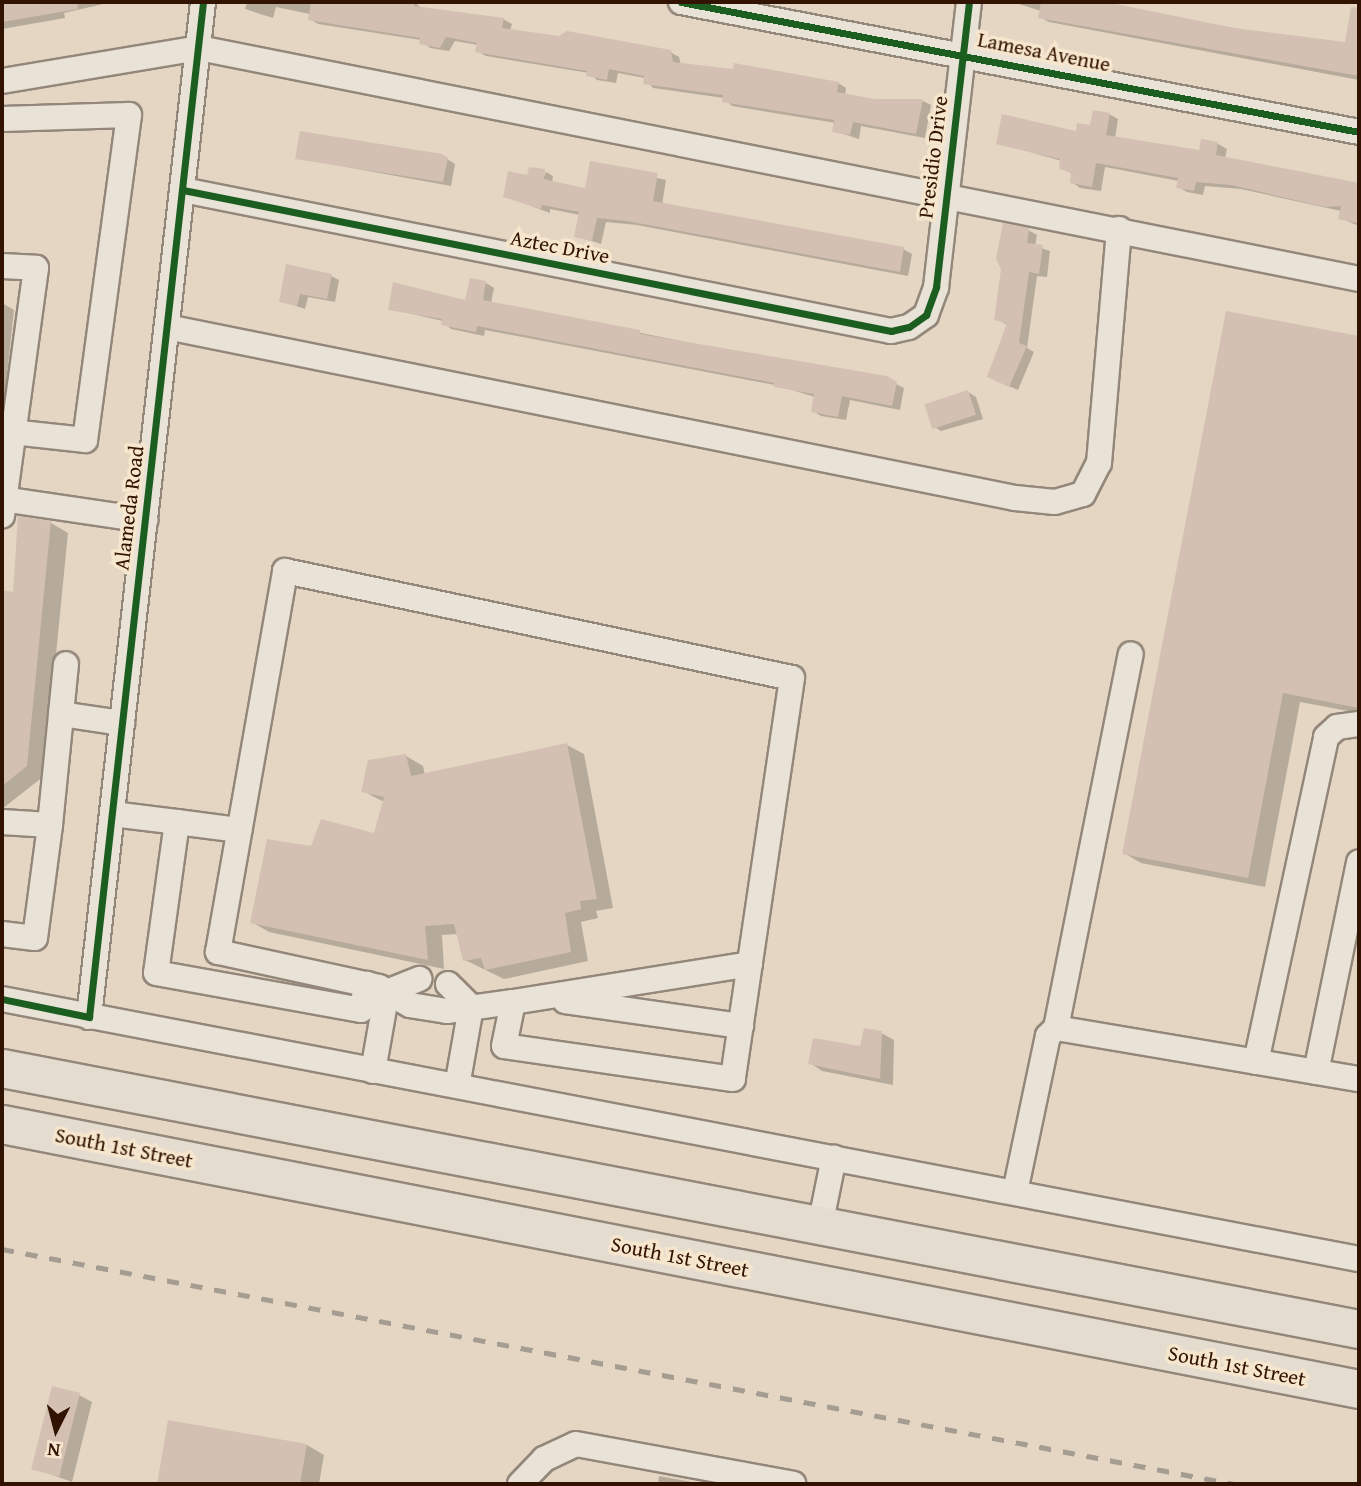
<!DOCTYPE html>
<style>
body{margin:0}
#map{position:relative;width:1361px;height:1486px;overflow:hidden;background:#e4d6c2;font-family:"Gentium Book Plus",serif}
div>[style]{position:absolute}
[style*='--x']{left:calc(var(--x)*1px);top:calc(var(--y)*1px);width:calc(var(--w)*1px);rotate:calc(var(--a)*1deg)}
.shadow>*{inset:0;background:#0003}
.building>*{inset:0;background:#d3c0b2;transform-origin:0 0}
.roads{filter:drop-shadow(2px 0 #93877a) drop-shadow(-2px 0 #93877a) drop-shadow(0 2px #93877a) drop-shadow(0 -2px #93877a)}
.minor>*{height:24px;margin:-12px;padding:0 12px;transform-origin:12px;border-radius:12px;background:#e9e2d7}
.highway>*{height:37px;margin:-18.5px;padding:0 18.5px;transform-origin:18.5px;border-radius:18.5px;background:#e5dcd0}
.rail>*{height:5px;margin-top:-2.5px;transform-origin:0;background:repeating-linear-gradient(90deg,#a59c92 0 12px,transparent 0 24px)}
.cycleway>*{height:7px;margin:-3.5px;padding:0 3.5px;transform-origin:3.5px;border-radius:3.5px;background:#1b5e20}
span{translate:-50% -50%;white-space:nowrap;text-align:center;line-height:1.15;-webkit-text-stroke:7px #f7e6ce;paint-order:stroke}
.street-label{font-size:21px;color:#321302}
.frame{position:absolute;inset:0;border:4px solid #321302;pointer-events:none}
.north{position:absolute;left:21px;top:1395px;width:70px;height:70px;-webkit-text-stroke:5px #f7e6ce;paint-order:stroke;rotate:186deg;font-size:19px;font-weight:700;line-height:28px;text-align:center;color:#321302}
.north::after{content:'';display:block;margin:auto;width:24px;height:32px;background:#321302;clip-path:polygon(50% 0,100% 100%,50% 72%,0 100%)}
</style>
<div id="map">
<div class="shadow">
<div style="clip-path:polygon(2px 2px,112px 2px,64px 13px,65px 18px,2px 29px)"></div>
<div style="clip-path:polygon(247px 2px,400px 6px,401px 2px,414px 2px,423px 9px,503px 19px,512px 24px,510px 31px,670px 52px,679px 57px,681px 65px,838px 83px,846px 88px,845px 96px,874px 101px,923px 101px,931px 105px,925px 138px,861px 126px,859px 139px,834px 131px,836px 123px,732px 106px,724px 98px,653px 88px,645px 78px,618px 73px,616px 83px,597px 80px,589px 73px,486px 56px,477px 51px,478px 45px,455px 41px,449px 51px,430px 48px,421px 40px,318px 24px,310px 19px,310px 14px,276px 7px,273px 18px,245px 9px)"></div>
<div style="clip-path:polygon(1013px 2px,1094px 2px,1314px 43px,1346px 44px,1349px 28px,1359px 29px,1359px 80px,1049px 22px,1040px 17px,1041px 11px)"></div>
<div style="clip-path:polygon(1109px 114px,1118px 119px,1115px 139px,1200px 152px,1202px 141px,1218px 144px,1227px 149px,1225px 158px,1359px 187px,1359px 226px,1340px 218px,1341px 211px,1241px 189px,1205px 186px,1203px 195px,1187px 192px,1178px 187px,1179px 181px,1105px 167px,1101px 191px,1080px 188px,1072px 182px,1073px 174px,1061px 168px,1062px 161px,998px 143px,1077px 133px)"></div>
<div style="clip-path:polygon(297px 158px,447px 159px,455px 164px,451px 186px)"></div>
<div style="clip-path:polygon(592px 163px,666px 180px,662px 205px,903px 249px,912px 254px,908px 276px,637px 225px,606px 222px,601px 244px,576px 236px,580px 215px,550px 209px,550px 213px,505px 196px,509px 173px,529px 177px,531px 169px,545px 172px,539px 188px,546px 172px,553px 176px,552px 183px,586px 190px)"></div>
<div style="clip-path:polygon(1028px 230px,1037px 235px,1035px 246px,1050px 251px,1047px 277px,1037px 276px,1027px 348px,1034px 352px,1018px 390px,997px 381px,1008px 325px,996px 319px)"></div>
<div style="clip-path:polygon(331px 276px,339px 280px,335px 302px,308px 297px,305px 309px,281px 301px)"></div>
<div style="clip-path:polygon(486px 283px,494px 288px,491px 303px,896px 384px,904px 388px,900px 410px,850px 400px,846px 420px,821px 416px,813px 411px,815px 397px,775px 385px,485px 330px,484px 336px,451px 329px,443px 321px,390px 309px,467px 302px)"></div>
<div style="clip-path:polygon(2px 303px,14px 310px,4px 402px,2px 402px)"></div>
<div style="clip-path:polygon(1227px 313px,1359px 338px,1359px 713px,1300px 702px,1265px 887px,1141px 863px,1124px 853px)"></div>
<div style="clip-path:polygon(968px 392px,976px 397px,983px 419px,941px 431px,933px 426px)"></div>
<div style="clip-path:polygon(20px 518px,51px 523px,68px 533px,44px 776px,2px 809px,2px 592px,15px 594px)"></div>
<div style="clip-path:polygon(567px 745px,584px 754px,613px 908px,596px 911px,598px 918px,581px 922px,588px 961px,504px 979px,465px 960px,458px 934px,442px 935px,444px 969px,269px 932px,252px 922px,312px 848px,375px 836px,384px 802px,363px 791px,406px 756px,423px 766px,425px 775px)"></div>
<div style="clip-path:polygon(881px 1033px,894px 1040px,893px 1085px,822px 1071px,810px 1063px,861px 1048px)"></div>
<div style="clip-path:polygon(79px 1395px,92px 1402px,72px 1482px,33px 1468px)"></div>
<div style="clip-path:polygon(170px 1422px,307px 1445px,324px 1455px,319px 1484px,159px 1484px)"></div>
<div style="clip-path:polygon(659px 1476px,703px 1484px,658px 1484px)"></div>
</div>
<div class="building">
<div style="clip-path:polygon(2px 2px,77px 2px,78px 9px,2px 22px)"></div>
<div style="clip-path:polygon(311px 2px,415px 2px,414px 6px,504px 18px,502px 28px,559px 36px,567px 31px,671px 50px,673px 62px,733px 69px,734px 63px,839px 82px,837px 92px,874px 99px,923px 99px,916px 134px,853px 122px,850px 135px,832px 132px,834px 120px,722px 102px,723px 95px,643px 84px,644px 76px,609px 69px,607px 80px,586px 76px,587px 71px,475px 52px,477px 43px,446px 37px,440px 48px,419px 44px,420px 38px,308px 20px)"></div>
<div style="clip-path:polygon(1041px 2px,1106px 2px,1234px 28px,1345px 42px,1351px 7px,1359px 8px,1359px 76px,1038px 18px)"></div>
<div style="clip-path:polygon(1093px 110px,1110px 113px,1106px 135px,1199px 150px,1201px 139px,1218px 142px,1216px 155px,1359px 183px,1357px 223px,1338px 219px,1341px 206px,1325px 207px,1231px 185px,1196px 182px,1194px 191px,1176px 188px,1178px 178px,1096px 163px,1092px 187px,1070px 183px,1071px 172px,1059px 169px,1060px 159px,996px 144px,1002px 114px,1076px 131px,1077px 123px,1090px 125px)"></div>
<div style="clip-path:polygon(300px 131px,442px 154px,448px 158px,443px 182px,295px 159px)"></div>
<div style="clip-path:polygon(590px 161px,658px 173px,653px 201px,904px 247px,900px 272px,627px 221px,597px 218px,592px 241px,574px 237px,579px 212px,542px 205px,541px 209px,503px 197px,508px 171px,527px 175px,529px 167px,545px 169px,543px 179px,585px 188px)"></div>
<div style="clip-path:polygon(1003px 223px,1029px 228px,1027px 243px,1043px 245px,1039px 274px,1029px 272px,1019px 343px,1027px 346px,1009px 387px,987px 377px,1007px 323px,994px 320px,1001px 269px,996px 259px)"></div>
<div style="clip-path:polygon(286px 264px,332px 274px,327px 299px,300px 294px,297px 306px,279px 302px)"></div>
<div style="clip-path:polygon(470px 278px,486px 281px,483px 300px,640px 330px,640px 334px,887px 376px,897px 382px,892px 406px,842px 396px,838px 417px,811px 412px,814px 394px,774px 387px,774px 383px,477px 326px,476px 332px,441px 325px,442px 319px,388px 310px,393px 282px,465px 300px)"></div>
<div style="clip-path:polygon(1226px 311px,1359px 336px,1359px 708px,1283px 693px,1248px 878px,1122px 854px)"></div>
<div style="left:968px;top:390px;width:26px;height:46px;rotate:72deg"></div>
<div style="clip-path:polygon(18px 516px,51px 521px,27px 766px,2px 786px,2px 590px,13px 592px)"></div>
<div style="clip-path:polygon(567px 743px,597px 899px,580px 901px,581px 909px,565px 913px,571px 952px,485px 970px,481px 958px,463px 961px,454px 924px,425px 926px,428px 960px,250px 923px,267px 839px,311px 846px,321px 819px,374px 833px,384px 797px,361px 792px,368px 760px,406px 754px,411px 776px)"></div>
<div style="clip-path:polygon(864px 1028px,882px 1031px,880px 1079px,808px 1064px,813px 1038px,860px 1046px)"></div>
<div style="left:52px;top:1386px;width:29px;height:86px;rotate:14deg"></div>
<div style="clip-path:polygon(168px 1420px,307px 1444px,300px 1484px,157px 1484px)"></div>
</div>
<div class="roads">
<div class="minor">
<div style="--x:681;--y:2;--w:690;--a:10.85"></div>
<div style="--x:2;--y:81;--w:200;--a:-9.5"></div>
<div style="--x:199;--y:48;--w:1183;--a:11.26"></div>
<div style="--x:2;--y:119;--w:127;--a:-1.8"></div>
<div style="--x:129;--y:115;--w:328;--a:97.7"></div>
<div style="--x:85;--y:440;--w:83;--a:-173.8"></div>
<div style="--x:183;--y:190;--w:722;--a:11.26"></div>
<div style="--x:891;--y:331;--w:18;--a:-13"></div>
<div style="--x:909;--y:327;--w:21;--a:-35"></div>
<div style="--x:926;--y:315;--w:30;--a:-70"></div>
<div style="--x:936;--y:287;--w:287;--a:-83.4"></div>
<div style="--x:2;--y:266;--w:34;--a:3"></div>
<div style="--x:36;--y:268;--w:250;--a:97.8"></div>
<div style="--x:167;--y:327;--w:865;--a:11.4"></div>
<div style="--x:1015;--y:498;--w:40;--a:5.7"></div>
<div style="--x:1055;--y:502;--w:29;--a:-16"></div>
<div style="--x:1083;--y:494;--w:35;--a:-63"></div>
<div style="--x:1099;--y:463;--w:235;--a:-85.1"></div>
<div style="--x:2;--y:499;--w:145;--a:8.4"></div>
<div style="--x:61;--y:714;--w:50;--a:-84.3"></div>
<div style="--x:112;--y:814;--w:65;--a:7"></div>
<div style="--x:177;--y:822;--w:152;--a:97.9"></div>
<div style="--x:156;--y:973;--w:208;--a:10.2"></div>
<div style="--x:361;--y:1010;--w:27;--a:-77"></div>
<div style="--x:2;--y:822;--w:48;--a:3.6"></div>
<div style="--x:50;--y:825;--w:112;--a:-84.3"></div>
<div style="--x:61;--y:714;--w:62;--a:8.4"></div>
<div style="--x:177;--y:822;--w:63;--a:7.4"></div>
<div style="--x:2;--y:934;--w:33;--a:7"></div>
<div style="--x:35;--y:938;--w:114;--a:-82.4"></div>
<div style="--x:448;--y:984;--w:33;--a:45"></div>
<div style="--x:471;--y:1007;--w:80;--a:100"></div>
<div style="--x:387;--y:992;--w:35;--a:-22"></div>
<div style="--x:2;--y:999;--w:1382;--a:10.85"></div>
<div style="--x:565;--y:1001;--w:178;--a:8.1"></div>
<div style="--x:513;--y:1002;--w:67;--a:172.2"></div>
<div style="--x:447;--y:1011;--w:37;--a:-171"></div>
<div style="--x:410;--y:1005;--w:36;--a:-150"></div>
<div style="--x:379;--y:987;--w:165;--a:-167.7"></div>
<div style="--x:218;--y:952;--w:387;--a:-80"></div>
<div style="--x:285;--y:571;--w:518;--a:11.92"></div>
<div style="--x:792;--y:678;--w:405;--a:98.4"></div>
<div style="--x:733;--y:1079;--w:231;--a:-171.8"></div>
<div style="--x:504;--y:1046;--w:45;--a:-78.4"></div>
<div style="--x:513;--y:1002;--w:240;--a:-9.1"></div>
<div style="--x:89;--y:1017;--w:1021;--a:-83.59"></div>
<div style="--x:1056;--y:1028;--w:381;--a:-78.7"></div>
<div style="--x:1256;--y:1062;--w:332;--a:-77.8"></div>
<div style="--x:1326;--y:737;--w:15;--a:-42"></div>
<div style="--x:1337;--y:727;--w:22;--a:-8"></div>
<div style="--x:373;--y:1071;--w:80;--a:-80"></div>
<div style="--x:1316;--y:1072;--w:214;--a:-78.4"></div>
<div style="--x:1015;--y:1192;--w:159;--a:-78.1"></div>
<div style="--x:1048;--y:1036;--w:11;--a:-45"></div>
<div style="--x:1056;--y:1028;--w:307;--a:9.6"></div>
<div style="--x:820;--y:1226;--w:70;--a:-78.5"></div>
<div style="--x:520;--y:1484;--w:35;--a:-46"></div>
<div style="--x:544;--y:1459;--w:35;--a:-25"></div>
<div style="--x:576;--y:1444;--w:221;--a:10.4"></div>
</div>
<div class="highway">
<div style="--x:2;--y:1068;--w:1382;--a:10.89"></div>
<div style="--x:2;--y:1124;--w:1383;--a:11.05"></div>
</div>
</div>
<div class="rail">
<div style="--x:2;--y:1249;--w:1254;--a:10.8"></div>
</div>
<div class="cycleway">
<div style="--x:681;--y:2;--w:690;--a:10.85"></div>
<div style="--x:183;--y:190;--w:722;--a:11.26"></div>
<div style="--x:891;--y:331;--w:18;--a:-13"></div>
<div style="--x:909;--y:327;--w:21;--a:-35"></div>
<div style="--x:926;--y:315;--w:30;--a:-70"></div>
<div style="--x:936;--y:287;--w:287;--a:-83.4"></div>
<div style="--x:2;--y:999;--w:89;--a:11.7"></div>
<div style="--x:89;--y:1017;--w:1021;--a:-83.59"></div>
</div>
<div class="street-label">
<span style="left:1044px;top:52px;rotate:11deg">Lamesa Avenue</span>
<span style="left:933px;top:157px;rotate:-83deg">Presidio Drive</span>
<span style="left:560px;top:247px;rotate:11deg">Aztec Drive</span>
<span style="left:129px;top:508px;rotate:-83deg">Alameda Road</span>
<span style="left:124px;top:1148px;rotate:11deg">South 1st Street</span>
<span style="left:680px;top:1257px;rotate:11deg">South 1st Street</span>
<span style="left:1237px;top:1366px;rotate:11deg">South 1st Street</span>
</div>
<div class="frame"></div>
<div class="north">N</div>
</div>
